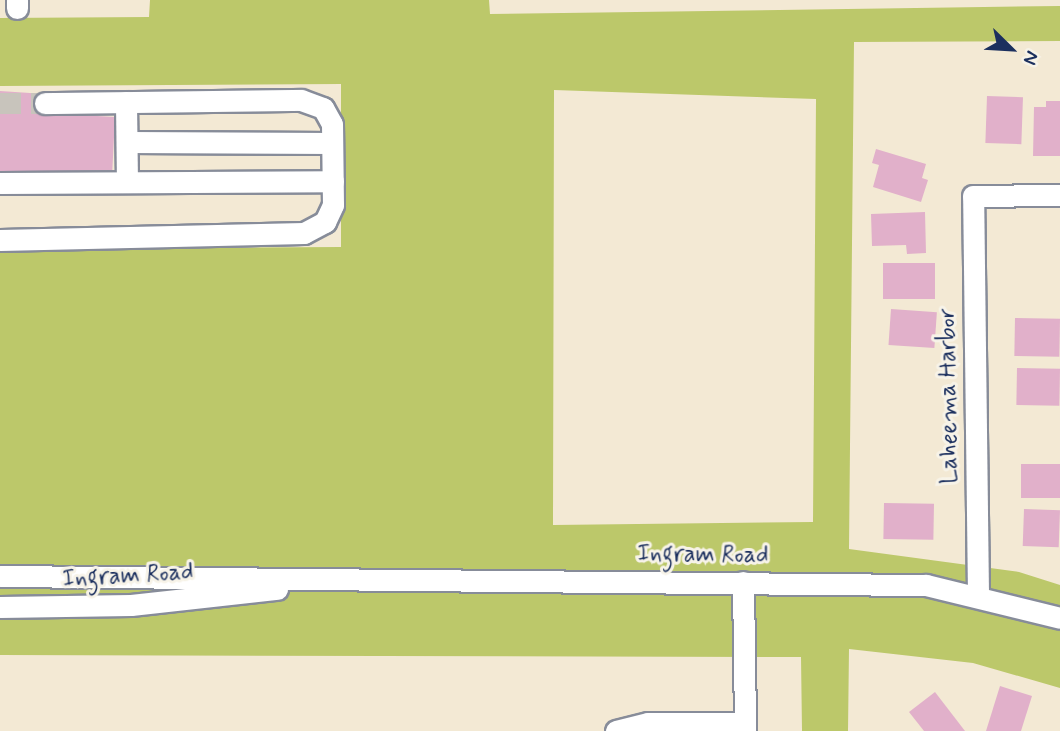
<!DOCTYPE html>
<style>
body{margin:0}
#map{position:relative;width:1060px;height:731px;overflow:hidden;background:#f3e9d4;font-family:Mynerve,sans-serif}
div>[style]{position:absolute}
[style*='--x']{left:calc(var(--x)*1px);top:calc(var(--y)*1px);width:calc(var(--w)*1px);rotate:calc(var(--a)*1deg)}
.green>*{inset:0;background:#bcc86a}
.building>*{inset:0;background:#e1b0ca;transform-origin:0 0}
.minor-tunnel>*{height:21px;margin-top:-10.5px;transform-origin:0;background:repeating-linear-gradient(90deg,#c8c4bc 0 21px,transparent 0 31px)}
.roads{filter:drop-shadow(2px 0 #878c99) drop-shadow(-2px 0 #878c99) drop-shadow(0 2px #878c99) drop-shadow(0 -2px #878c99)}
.minor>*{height:21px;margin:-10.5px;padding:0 10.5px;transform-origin:10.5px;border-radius:10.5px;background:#fff}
span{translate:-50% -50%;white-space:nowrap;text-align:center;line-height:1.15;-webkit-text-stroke:6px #f7f3e8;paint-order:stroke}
.street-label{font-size:24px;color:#1b2f5e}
.north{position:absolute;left:976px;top:14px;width:70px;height:70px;-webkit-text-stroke:5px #f7f3e8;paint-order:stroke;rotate:114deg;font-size:19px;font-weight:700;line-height:28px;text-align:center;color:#1b2f5e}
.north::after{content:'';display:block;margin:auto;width:24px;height:32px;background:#1b2f5e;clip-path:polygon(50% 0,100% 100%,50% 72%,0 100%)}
</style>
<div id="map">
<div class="green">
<div style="clip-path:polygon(evenodd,150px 0,489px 0,490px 14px,1060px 6px,1060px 41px,854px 42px,849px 549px,1019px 572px,1060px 585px,1060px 688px,973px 663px,849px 649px,848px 731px,802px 731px,801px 657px,0 655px,0 249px,341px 247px,341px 84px,0 86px,0 18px,149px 17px,150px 0,554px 90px,816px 99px,813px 522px,553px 525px,554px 90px)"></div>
</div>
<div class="building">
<div style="clip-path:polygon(0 91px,45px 94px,45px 113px,115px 117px,112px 177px,0 172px)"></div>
<div style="left:987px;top:96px;width:36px;height:47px;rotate:2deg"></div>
<div style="clip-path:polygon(1046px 101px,1060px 101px,1060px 156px,1033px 156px,1034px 107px,1046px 107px)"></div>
<div style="clip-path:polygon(876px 149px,926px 164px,922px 178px,928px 180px,921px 202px,873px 187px,879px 165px,872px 163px)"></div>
<div style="clip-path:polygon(925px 212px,926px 253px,907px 254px,906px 245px,872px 246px,871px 214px)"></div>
<div style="left:935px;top:263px;width:36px;height:52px;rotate:90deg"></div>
<div style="left:891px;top:309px;width:46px;height:36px;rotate:4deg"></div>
<div style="left:1015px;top:318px;width:45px;height:38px;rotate:1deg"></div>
<div style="left:1017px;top:368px;width:43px;height:37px;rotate:1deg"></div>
<div style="left:1021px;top:464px;width:39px;height:34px"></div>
<div style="left:884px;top:503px;width:50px;height:36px;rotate:1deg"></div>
<div style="left:1024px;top:509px;width:36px;height:37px;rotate:2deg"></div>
<div style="clip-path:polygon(1000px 686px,1032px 696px,1021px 731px,986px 731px)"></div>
<div style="clip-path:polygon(935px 692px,965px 731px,924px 731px,909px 712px)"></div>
</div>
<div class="minor-tunnel">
<div style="--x:0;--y:103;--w:45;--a:0"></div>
</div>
<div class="roads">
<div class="minor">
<div style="--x:17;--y:0;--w:8;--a:90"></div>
<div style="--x:126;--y:102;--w:80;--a:89.3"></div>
<div style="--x:127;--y:142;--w:205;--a:0.3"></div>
<div style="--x:0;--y:183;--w:333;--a:-0.3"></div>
<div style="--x:0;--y:240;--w:304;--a:-1.3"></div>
<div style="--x:304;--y:233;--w:24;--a:-28"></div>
<div style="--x:325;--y:222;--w:19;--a:-65"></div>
<div style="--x:333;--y:205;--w:81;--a:-90.7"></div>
<div style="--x:332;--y:124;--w:18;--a:-119"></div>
<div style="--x:323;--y:108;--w:23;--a:-160"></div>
<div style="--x:301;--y:100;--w:256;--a:179.3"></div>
<div style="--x:0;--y:576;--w:926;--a:0.56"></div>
<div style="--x:926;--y:585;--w:138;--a:13.8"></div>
<div style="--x:743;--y:582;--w:149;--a:89.2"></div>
<div style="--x:978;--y:594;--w:398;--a:-90.7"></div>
<div style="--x:973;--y:196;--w:87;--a:-0.7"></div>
<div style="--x:0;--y:607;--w:131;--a:-0.9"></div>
<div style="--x:131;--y:605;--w:147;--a:-6.3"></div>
<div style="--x:616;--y:731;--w:33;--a:-14"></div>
<div style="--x:648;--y:723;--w:97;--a:0"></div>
</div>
</div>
<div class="street-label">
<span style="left:949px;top:396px;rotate:-91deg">Laheema Harbor</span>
<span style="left:703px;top:555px;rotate:1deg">Ingram Road</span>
<span style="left:128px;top:576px;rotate:-3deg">Ingram Road</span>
</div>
<div class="north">N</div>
</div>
